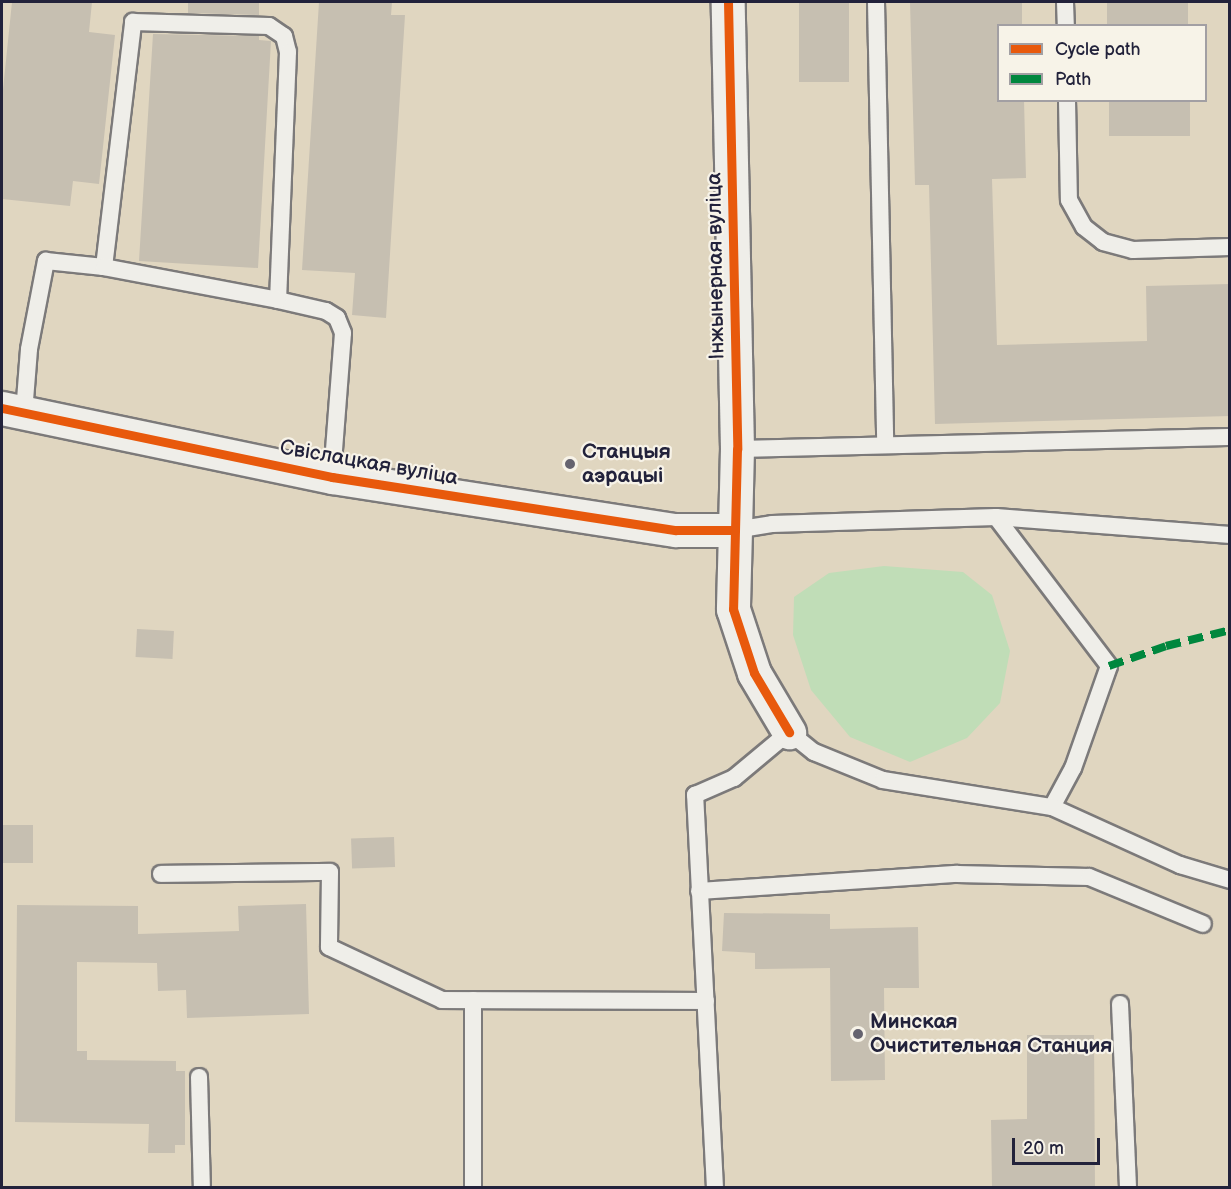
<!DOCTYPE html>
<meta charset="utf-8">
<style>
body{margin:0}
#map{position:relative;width:1231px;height:1189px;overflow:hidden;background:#e1dcd0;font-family:"Balsamiq Sans",sans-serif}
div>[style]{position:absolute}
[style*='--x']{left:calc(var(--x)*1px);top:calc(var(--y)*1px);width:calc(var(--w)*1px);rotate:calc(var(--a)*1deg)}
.built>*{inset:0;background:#e0d6c0}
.green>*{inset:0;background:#c0ddb7}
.building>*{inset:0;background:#c6bfb1;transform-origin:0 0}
.roads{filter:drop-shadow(2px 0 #7c7a7a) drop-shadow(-2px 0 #7c7a7a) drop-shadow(0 2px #7c7a7a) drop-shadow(0 -2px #7c7a7a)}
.lane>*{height:16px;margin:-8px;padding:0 8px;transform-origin:8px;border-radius:8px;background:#efeee9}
.street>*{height:33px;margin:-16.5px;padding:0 16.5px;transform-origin:16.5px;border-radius:16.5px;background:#efeee9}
.secondary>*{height:33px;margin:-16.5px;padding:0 16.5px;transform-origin:16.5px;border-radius:16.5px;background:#efeee9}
.quiet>*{height:8px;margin-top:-4px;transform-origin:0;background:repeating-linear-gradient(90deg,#00873e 0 15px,transparent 0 23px)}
.cycleway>*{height:9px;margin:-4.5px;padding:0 4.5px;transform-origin:4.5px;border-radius:4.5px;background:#e8590c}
.dots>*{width:16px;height:16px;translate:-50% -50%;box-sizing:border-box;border:3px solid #f7f3e8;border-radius:50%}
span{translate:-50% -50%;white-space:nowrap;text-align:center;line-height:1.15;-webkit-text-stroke:4.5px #f7f3e8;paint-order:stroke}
.street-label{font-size:21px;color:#22223b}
.poi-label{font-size:21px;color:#22223b;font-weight:700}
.left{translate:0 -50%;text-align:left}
.frame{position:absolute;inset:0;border:3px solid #22223b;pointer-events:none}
.legend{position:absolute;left:997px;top:24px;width:210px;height:78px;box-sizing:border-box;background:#f7f3e8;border:2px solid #a29fa3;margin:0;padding:8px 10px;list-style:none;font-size:18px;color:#22223b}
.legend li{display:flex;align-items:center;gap:12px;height:30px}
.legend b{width:30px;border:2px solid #a29fa3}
.scale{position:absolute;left:1012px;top:1138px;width:88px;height:27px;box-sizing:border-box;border:3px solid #22223b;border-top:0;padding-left:8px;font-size:18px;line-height:21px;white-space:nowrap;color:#22223b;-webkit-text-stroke:4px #f7f3e8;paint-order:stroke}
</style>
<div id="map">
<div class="built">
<div style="clip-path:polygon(evenodd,2px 2px,1229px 2px,1229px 1187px,2px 1188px,2px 2px,998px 26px,1206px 26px,1206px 100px,998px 100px,998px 26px)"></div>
</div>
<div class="green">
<div style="clip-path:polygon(884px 566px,963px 572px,992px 595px,1010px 651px,1000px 703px,967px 738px,910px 762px,850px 737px,811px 690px,793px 635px,794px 597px,829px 573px)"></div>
</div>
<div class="building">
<div style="clip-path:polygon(12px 2px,92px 2px,89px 32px,115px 35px,99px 184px,73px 181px,70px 206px,2px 199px,2px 99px)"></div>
<div style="clip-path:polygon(188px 2px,259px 2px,259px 15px,188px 13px)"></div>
<div style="clip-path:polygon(319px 2px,392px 2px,391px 15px,405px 15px,386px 318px,352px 315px,355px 273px,302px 270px)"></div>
<div style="left:799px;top:2px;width:50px;height:80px"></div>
<div style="clip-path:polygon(910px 2px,1022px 2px,1022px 26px,999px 26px,999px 100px,1024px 100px,1026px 178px,992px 179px,997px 345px,1147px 341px,1146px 286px,1230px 284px,1230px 416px,935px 424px,929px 185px,915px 185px)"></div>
<div style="left:1107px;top:2px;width:81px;height:24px"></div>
<div style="clip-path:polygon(153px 34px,259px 36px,259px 40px,271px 41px,258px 268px,139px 261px)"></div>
<div style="left:1109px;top:100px;width:81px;height:36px"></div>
<div style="left:137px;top:629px;width:37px;height:28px;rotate:3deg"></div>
<div style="left:2px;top:825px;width:31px;height:38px"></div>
<div style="left:394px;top:837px;width:30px;height:43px;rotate:88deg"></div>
<div style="clip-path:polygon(306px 904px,309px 1014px,187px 1018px,186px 990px,158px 991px,157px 963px,77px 962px,77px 1051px,87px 1051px,87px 1060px,176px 1061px,176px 1071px,185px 1071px,185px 1145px,175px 1145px,175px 1153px,148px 1153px,149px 1124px,15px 1122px,17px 905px,138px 906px,138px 934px,239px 931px,238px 906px)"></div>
<div style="clip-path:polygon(724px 913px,830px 914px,830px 929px,918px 927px,919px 988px,884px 988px,885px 1080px,831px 1081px,830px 968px,755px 969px,755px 953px,722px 951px)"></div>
<div style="clip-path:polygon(1027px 1035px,1094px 1035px,1095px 1188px,992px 1188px,991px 1120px,1027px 1119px)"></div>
</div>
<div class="roads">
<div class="lane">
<div style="--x:876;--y:2;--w:442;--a:88.8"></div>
<div style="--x:1065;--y:2;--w:24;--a:88"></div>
<div style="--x:1067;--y:100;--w:100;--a:88.9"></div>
<div style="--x:1069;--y:200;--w:31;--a:61"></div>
<div style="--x:1084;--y:227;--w:24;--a:38"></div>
<div style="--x:1103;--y:242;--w:31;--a:15"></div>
<div style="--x:1133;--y:250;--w:97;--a:-1.8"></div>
<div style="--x:278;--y:300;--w:49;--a:12.9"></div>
<div style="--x:326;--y:311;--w:13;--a:32"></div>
<div style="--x:337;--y:318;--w:16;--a:68"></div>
<div style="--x:343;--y:333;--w:144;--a:94.4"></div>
<div style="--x:24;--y:413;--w:64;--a:-85.5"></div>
<div style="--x:29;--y:349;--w:90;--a:-79.1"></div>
<div style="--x:46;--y:261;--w:58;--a:5.9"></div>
<div style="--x:104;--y:267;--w:247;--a:-83.2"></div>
<div style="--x:133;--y:22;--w:136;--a:1.7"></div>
<div style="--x:269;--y:26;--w:18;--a:34"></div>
<div style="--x:284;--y:36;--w:16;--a:76"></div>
<div style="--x:288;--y:52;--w:248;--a:92.3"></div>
<div style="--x:278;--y:300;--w:177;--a:-169.3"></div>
<div style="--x:737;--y:449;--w:493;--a:-1.4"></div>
<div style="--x:996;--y:517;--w:187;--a:52.8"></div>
<div style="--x:1109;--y:666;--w:108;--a:109.4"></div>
<div style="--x:1073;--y:768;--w:44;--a:118.3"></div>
<div style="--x:735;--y:530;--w:37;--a:-9"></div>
<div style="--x:772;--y:524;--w:224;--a:-1.8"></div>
<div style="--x:996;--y:517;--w:235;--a:4.4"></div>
<div style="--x:161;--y:874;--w:169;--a:-0.7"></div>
<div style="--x:330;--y:872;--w:75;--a:90.8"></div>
<div style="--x:329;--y:947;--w:125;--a:25.1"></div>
<div style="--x:442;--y:1000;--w:264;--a:0.2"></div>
<div style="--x:699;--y:891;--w:259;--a:-3.8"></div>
<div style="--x:957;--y:874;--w:132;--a:1.3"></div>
<div style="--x:1089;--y:877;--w:123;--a:22.4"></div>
<div style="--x:473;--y:1000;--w:188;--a:90"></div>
<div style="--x:1120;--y:1004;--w:184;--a:87.5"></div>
<div style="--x:199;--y:1077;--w:111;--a:88.5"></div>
<div style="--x:715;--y:1188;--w:394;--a:-92.9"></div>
<div style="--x:695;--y:795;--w:43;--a:-23.6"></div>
<div style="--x:734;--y:778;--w:72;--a:-39.9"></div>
<div style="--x:789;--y:732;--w:32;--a:39"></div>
<div style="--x:814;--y:752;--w:74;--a:22.1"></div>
<div style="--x:883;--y:780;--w:171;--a:9.1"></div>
<div style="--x:1052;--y:807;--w:141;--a:24.4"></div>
<div style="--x:1180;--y:865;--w:52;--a:16.7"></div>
</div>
<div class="street">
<div style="--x:735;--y:530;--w:79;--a:91.5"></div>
<div style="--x:733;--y:609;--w:67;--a:71.8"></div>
<div style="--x:754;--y:673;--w:69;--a:59.3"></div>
</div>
<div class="secondary">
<div style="--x:2;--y:408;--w:337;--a:11.8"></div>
<div style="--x:332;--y:477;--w:348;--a:8.8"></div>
<div style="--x:676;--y:530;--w:59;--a:0"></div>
<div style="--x:735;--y:530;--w:81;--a:-88.6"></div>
<div style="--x:737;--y:449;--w:447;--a:-91.2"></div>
</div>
</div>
<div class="quiet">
<div style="--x:1109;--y:666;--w:60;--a:-19.3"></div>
<div style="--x:1166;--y:646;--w:66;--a:-14"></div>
</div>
<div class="cycleway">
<div style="--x:728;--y:2;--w:447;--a:88.8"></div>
<div style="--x:737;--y:449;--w:160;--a:91.4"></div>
<div style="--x:733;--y:609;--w:67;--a:71.8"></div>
<div style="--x:754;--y:673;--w:69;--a:59.3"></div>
<div style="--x:2;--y:408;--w:337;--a:11.8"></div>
<div style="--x:332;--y:477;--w:348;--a:8.8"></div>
<div style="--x:676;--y:530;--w:59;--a:0"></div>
</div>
<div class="dots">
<div style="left:570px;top:464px;background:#65636f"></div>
<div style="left:858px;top:1034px;background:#65636f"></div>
</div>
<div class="street-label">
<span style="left:716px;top:266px;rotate:-91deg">Інжынерная вуліца</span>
<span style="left:369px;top:463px;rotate:10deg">Свіслацкая вуліца</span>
</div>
<div class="poi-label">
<span class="left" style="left:582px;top:464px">Станцыя<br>аэрацыі</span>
<span class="left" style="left:870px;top:1034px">Минская<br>Очистительная Станция</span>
</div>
<div class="frame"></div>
<ul class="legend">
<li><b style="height:8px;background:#e8590c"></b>Cycle path</li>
<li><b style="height:8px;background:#00873e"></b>Path</li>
</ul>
<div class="scale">20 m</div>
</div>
